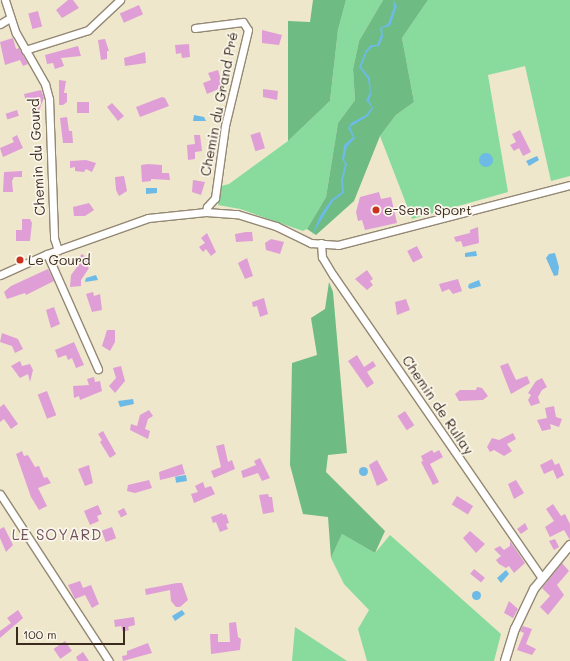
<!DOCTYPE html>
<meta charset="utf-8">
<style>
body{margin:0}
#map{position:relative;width:570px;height:661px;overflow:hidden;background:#eee7cb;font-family:Mali,sans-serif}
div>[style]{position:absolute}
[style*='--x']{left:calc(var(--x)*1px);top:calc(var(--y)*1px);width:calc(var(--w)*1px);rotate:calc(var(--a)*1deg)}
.green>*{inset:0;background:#89db9d}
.forest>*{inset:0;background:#6ebb84}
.water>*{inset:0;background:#6dbae6;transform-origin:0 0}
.round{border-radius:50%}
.building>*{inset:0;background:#df9ed5;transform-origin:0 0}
.roads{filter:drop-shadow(1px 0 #948874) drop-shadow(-1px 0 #948874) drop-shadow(0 1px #948874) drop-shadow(0 -1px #948874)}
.minor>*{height:7px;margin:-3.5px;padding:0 3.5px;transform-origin:3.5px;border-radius:3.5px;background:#fff}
.tertiary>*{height:8px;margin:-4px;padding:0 4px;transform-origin:4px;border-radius:4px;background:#fff}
.dots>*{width:11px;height:11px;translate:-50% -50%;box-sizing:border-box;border:2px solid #fbf7ec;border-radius:50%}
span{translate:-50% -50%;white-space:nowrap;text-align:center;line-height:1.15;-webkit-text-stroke:3.5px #fbf7ec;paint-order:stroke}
.street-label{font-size:14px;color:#3b2a1e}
.poi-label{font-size:14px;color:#3b2a1e}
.left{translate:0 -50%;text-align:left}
.neighbourhood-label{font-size:15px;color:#74535e;letter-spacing:1px}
.scale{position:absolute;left:16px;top:627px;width:109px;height:18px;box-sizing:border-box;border:2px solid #3b2a1e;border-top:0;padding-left:5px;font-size:12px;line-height:14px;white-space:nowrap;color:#3b2a1e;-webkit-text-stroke:3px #fbf7ec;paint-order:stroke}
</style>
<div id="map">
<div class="green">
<div style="clip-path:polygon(346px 0,383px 0,359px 41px,353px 69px,355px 100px,338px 123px,326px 197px,307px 229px,303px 231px,240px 209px,218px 205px,221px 186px,229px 184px,288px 141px,330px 101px,338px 30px)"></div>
<div style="clip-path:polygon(428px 0,570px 0,570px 176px,551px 181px,525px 66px,488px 75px,508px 192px,412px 219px,380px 136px,396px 115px,414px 102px,402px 38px)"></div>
<div style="clip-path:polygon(342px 534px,375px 553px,390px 535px,501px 634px,494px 661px,367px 661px,358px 629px,369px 610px,344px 584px,331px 558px)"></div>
<div style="clip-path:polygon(295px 627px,347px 661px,292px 661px)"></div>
</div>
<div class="forest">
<div style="clip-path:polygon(313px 0,346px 0,338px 30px,330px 101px,288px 141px,288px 21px,310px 22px)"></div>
<div style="clip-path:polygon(383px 0,428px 0,402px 38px,414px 102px,396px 115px,380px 136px,354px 201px,316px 235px,307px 229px,326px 197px,338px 123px,355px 100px,353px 69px,359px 41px)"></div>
<div style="clip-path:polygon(329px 282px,333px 292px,347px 453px,328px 455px,326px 472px,385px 531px,375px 553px,342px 534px,331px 558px,328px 517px,303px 514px,290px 465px,292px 363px,317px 355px,311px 318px,325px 309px)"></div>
</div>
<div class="water">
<div style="clip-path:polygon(393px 0,397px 6px,390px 26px,382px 28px,383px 37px,379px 46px,372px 47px,367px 52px,361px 67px,370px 78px,371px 95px,369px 100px,373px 108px,368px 116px,350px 127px,355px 138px,347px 147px,344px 160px,347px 164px,343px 180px,344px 193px,333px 201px,312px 235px,320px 216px,331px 200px,342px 192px,341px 180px,345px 164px,342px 159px,344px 145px,353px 137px,348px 128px,351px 123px,366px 115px,372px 107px,366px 100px,370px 93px,368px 79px,359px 67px,366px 50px,371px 45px,377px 45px,381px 35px,380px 28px,388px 24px,394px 7px)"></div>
<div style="clip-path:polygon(194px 115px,204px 117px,206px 121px,193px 121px)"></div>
<div class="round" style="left:479px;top:153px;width:14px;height:14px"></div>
<div style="clip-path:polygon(537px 156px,539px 160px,529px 166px,526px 161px)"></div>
<div style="clip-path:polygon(146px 188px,157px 188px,157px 193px,146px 194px)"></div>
<div style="clip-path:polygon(476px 251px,477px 256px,465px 257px,465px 253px)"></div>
<div style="clip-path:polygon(555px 253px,559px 267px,558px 275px,554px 276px,546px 258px,549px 254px)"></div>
<div style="clip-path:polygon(96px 275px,98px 280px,85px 282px,86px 278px)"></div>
<div style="clip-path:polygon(479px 280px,481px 286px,470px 289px,468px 287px,469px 284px)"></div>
<div style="clip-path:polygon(133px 399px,134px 404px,120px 407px,118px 401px)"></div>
<div class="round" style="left:358.5px;top:466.5px;width:9px;height:9px"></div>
<div style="left:186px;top:475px;width:6px;height:11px;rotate:81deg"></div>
<div style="clip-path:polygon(506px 570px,509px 574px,501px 583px,497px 578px)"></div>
<div class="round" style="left:471.5px;top:590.5px;width:9px;height:9px"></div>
<div style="clip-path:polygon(182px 610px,185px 614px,175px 621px,172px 616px)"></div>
</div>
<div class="building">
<div style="clip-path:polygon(68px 0,73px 0,79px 8px,62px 18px,56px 10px)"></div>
<div style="left:139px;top:5px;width:10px;height:21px;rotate:66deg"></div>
<div style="left:38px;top:11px;width:16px;height:10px;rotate:75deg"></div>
<div style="clip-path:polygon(262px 30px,282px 35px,279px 45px,262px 43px)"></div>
<div style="clip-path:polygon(13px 38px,16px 49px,19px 48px,28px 64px,23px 66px,20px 60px,5px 65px,0 42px)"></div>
<div style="clip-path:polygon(105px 39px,109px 51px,107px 51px,107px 59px,101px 60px,98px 40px)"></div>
<div style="clip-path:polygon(189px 44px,190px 57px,182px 58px,181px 53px,176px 54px,175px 45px)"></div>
<div style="clip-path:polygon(78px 46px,81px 56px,61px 58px,64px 66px,55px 69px,53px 63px,47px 64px,45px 55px)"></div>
<div style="clip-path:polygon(145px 52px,146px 63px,125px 66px,124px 58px)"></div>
<div style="clip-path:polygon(218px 70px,223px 87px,207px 94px,203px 83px,211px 80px,208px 73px)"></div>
<div style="clip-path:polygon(59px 80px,66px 81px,64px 93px,67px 93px,67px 102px,63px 105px,59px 105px)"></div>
<div style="clip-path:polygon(263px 89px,278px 91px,277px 100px,263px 97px)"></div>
<div style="clip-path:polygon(41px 90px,44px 98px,38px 113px,36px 100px,26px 102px,24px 94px)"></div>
<div style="clip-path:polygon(162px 97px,165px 98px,169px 106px,140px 117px,136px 107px)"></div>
<div style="left:77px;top:102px;width:12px;height:11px"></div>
<div style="clip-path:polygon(112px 103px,124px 116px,118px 121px,107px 107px)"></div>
<div style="left:17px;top:110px;width:6px;height:12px;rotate:72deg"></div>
<div style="clip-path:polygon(67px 117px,69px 131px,72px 131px,73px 143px,63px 143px,60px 118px)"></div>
<div style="clip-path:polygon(520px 130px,531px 152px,523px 156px,519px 148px,514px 151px,510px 145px,516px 142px,512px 134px)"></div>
<div style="left:260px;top:132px;width:17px;height:10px;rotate:73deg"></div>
<div style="clip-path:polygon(17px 135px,23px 148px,3px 157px,0 148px,14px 142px,12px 138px)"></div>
<div style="clip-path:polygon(194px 135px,200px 135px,202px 151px,195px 152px,195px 159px,188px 160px,187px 145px,195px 144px)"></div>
<div style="clip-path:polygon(86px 160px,96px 163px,92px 172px,86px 169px,84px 172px,75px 171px,75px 167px,70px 168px,70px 161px)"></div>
<div style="clip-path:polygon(148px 164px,162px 165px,162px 173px,169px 173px,170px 180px,151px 179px,151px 181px,142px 182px,141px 165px)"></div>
<div style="clip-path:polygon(22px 171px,22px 177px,14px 177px,12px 181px,13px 192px,3px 192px,4px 172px)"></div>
<div style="clip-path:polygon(124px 176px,127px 191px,119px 196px,116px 190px,115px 177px)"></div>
<div style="clip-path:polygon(193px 180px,205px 182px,201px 195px,192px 192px)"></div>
<div style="clip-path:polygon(379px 192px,381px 199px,391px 197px,397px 223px,365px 230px,362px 220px,358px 221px,356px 212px,360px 197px)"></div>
<div style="clip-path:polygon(89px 203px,94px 210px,85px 216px,74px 216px,73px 207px)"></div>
<div style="clip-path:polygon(22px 219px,30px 219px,32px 223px,30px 241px,16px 241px,16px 230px,22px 230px)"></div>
<div style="clip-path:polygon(478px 227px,479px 243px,463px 247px,461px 241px,456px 242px,454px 237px,470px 233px,470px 230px)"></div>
<div style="clip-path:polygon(246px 232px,252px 232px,253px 241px,236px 242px,235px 234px)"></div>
<div style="clip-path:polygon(207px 233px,216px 252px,211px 256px,206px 249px,203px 252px,199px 247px,205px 243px,201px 238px)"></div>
<div style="clip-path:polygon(271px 239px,284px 242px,280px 254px,266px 250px,265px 243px)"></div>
<div style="left:417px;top:246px;width:13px;height:11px;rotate:63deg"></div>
<div style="clip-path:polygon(82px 254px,91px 261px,87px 266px,89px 268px,81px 280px,81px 286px,70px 287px,71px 275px,81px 262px,77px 259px)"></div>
<div style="clip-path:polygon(247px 258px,253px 276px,245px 279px,238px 263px)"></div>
<div style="clip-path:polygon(48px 269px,54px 281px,26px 295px,25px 293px,7px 299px,4px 292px,11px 286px)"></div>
<div style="clip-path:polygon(367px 270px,373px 279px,370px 281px,373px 285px,367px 290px,355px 279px)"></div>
<div style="clip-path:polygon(458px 279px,462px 291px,453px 294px,449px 289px,442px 292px,439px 284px)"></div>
<div style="clip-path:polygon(93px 292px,94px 296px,100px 294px,102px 310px,92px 312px,86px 294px)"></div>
<div style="clip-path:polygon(264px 298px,268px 314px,260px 317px,257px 306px,253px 307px,252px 302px)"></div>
<div style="clip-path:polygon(406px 299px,410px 310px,397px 315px,395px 302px)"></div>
<div style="clip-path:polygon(54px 307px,60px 324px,51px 328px,46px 310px)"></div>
<div style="clip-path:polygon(107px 330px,115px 330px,115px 342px,110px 351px,102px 346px)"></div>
<div style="clip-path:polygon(2px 333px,18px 339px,23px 349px,15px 353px,12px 346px,0 342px)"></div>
<div style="clip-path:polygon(74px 342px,84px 365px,76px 368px,72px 358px,68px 360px,66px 355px,58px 358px,55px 350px)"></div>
<div style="clip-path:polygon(357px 355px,364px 367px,373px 361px,376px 366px,367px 372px,374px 383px,367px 388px,348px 361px)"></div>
<div style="clip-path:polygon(20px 361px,22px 366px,30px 364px,33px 370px,30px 382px,28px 374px,20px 378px,11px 366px)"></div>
<div style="clip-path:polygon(508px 363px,516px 380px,527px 376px,530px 383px,511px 394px,500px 366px)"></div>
<div style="clip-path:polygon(121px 366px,125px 381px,115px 393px,109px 386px,116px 378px,113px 368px)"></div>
<div style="clip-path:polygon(94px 377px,95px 382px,100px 381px,102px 391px,80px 400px,79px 396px,74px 398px,73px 386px,89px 385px,87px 379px)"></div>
<div style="clip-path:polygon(542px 378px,547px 387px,542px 390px,538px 397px,540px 403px,531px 406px,528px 400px,531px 395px,528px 393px,536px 381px)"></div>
<div style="clip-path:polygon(477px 387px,482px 388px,488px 396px,483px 400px,459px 401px,455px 394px,460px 390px,476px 390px)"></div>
<div style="left:47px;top:391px;width:26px;height:10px;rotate:69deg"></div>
<div style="clip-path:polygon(4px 404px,18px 424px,11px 429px,4px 419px,0 422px,0 407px)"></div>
<div style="clip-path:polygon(554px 406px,556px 417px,562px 419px,559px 427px,550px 424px,551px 429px,542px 431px,537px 420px,547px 418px,545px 408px)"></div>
<div style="clip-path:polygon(149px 410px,153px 416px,148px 419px,145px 429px,150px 431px,148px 439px,130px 430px,131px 424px,137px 426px,140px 415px)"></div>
<div style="left:405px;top:411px;width:17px;height:9px;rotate:57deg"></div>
<div style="clip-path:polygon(103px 431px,116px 454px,110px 458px,100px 442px,102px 440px,98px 434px)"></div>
<div style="clip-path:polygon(513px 433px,516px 439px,507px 444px,512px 451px,504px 456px,494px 450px,490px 452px,487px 447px,492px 438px,499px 440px)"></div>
<div style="clip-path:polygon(224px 444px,228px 462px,232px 460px,235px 469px,214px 478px,211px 471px,221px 467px,216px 446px)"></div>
<div style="clip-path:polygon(432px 450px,434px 453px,439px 450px,443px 457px,430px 464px,439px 482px,433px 485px,421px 462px,423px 461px,421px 456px)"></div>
<div style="clip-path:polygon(22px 451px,24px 456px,28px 455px,35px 467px,39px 466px,44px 478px,47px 477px,51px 483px,38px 488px,47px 506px,39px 510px,31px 497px,16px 454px)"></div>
<div style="clip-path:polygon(260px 458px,270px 478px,262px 481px,258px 473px,243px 478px,241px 471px,256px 465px,254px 461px)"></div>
<div style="clip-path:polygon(552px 459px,555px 465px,559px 463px,564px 475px,557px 479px,553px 470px,544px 474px,540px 465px)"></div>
<div style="clip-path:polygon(377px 460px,388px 480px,377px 486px,369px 465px)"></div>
<div style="clip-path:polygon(182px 464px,185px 474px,160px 480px,159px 472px)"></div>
<div style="clip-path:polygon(89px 465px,93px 483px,85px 486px,78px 469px)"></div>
<div style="clip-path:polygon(149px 480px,152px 488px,135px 493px,127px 491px,128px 485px)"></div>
<div style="clip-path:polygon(516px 480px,524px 493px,514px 499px,508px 484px)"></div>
<div style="clip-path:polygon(203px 482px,205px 488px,211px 486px,215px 494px,194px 503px,191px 494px,198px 492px,195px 486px)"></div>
<div style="clip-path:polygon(268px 494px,269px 497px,272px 497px,274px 512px,263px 514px,259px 495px)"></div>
<div style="left:457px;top:496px;width:19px;height:10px;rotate:32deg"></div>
<div style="clip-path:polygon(553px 504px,561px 516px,565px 514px,570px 524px,570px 540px,564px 530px,550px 537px,545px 527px,554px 521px,546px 509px)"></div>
<div style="clip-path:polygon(98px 505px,102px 514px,97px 516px,99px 521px,90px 525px,84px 511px)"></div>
<div style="left:124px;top:508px;width:7px;height:7px;rotate:63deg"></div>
<div style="clip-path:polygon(222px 513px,223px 515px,226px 514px,229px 523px,226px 524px,228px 529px,220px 532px,216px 522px,213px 523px,211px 517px)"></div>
<div style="clip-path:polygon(525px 523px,528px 529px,521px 534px,517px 529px)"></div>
<div style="clip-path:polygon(4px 527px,13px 545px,6px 552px,0 538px,0 529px)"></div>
<div style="left:112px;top:527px;width:12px;height:11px;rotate:70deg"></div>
<div style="clip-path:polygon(470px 531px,485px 544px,476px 553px,463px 538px)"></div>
<div style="clip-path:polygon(555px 539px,559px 547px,554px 550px,549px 541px)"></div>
<div style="clip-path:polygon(510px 541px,525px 563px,514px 573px,509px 566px,506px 568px,499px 564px,496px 560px,501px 556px,494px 549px,500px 546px,504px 550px,510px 546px)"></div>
<div style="clip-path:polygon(562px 563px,569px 571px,557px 585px,564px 595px,548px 615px,540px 607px,550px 596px,542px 588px)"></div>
<div style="left:474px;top:569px;width:14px;height:6px;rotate:39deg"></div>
<div style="clip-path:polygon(80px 581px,83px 588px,91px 585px,99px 604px,92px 608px,85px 595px,75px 599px,68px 585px)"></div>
<div style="clip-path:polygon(177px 583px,182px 583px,188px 600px,180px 607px,176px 607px,171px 601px,170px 590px,146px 595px,145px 589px)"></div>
<div style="clip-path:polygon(509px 601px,518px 609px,513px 618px,504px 613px)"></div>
<div style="clip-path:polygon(18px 610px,23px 618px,0 638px,0 631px,11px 623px,7px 618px)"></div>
<div style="clip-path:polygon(134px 617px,135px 625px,128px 627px,129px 630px,123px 632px,121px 626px,115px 627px,114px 620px)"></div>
<div style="clip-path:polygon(236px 622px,238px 637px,241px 639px,240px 650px,211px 654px,210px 634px,218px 634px,218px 642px,230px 642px,229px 623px)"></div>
<div style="clip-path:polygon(523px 626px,532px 629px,526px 644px,536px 649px,532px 655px,517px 650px,524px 633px,520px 631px)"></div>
<div style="left:65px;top:641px;width:12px;height:14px;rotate:55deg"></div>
<div style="clip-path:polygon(148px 643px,152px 653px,123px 661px,122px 656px,127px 655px,127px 651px)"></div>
<div style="clip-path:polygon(83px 652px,89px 661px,78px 661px,76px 657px)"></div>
</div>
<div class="roads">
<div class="minor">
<div style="--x:5;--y:0;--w:35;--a:72"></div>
<div style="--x:16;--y:33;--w:59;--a:60.4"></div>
<div style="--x:45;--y:84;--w:16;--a:75"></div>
<div style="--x:49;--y:99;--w:139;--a:87.9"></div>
<div style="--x:54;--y:238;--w:13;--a:72"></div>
<div style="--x:0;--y:24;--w:12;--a:-31"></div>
<div style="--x:195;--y:28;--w:48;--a:-7.1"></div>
<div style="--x:243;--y:22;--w:9;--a:58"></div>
<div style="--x:248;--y:30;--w:99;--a:103.5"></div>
<div style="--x:225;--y:126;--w:73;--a:97.9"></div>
<div style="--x:215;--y:198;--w:12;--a:132"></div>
<div style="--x:207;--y:207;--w:5;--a:101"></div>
<div style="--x:25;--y:50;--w:66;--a:-17.6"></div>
<div style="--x:88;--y:30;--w:44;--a:-43.2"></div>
<div style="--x:321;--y:243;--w:14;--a:86"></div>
<div style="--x:322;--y:257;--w:21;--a:59"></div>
<div style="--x:333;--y:275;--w:368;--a:55.4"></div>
<div style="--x:47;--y:254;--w:126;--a:66.1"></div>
<div style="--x:0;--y:275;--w:51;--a:-24.1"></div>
<div style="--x:47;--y:254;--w:107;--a:-19.6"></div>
<div style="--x:148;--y:218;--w:58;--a:-5.9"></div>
<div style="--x:206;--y:212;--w:31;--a:4"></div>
<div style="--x:237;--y:214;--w:41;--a:17.1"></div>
<div style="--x:276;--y:226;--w:39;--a:26"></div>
<div style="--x:311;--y:243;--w:27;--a:4"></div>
<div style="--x:338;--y:245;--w:240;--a:-14.5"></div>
<div style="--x:0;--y:494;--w:199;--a:56.9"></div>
</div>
<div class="tertiary">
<div style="--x:505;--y:661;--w:34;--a:-73"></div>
<div style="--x:515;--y:629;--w:44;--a:-64.6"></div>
<div style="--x:534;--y:589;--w:57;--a:-50.7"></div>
</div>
</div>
<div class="dots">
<div style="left:376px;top:210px;background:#c8321e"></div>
<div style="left:20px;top:260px;background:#c8321e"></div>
</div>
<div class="street-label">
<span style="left:219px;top:104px;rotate:-79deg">Chemin du Grand Pré</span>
<span style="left:37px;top:157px;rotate:-93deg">Chemin du Gourd</span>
<span style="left:438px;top:405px;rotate:56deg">Chemin de Rullay</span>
</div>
<div class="poi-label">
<span class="left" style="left:384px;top:210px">e-Sens Sport</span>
<span class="left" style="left:28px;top:260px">Le Gourd</span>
</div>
<div class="neighbourhood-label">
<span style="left:57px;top:535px">LE SOYARD</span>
</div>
<div class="scale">100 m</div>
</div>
